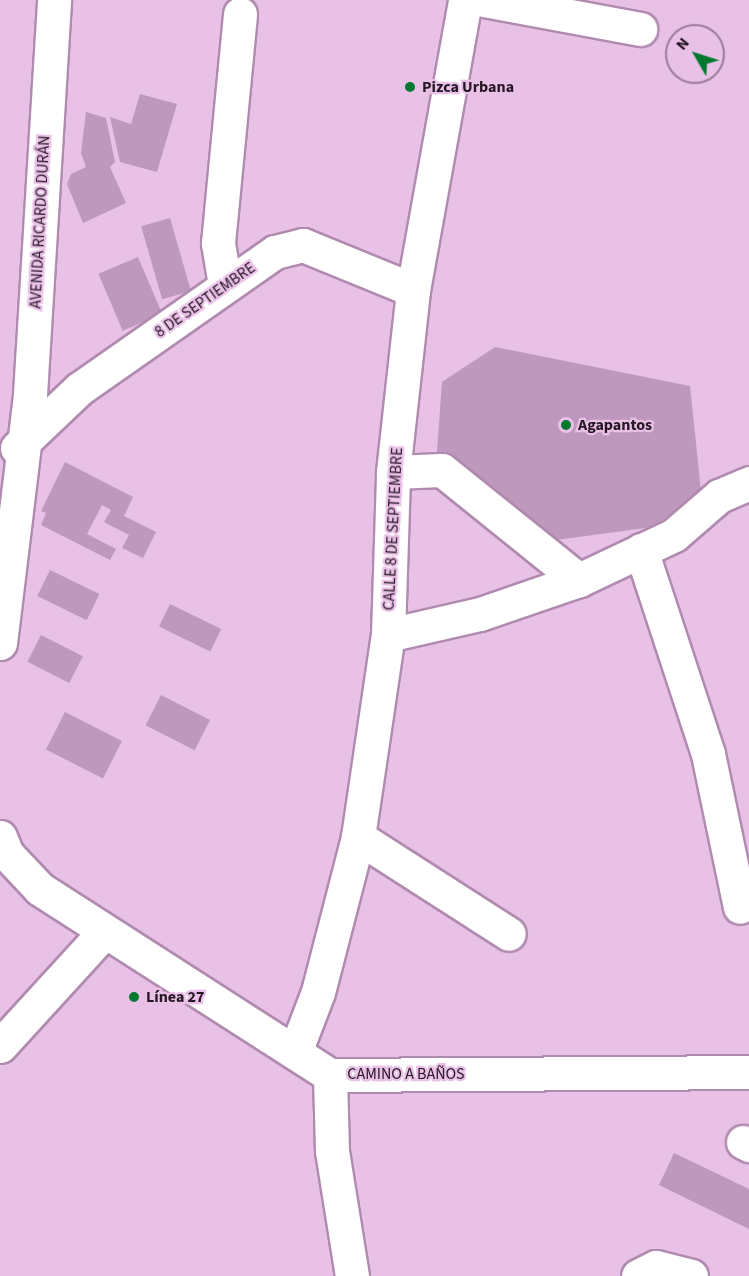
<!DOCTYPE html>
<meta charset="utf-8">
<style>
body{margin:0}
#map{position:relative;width:749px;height:1276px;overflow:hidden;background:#e9c0e6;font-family:"Source Sans 3",sans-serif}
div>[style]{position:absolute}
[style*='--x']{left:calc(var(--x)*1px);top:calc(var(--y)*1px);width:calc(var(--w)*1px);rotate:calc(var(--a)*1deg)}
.building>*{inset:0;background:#bf98bd;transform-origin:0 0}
.roads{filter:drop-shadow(2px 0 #b18baf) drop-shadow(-2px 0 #b18baf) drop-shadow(0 2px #b18baf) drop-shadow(0 -2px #b18baf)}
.minor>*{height:33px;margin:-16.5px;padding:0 16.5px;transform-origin:16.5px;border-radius:16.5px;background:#fff}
.dots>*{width:16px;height:16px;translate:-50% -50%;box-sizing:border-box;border:3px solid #e9c0e6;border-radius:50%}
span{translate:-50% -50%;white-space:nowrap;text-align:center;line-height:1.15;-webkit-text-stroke:4.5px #e9c0e6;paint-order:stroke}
.poi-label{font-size:16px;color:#261725;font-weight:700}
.left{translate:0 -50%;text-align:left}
.street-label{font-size:16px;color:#261725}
.north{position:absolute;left:665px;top:24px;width:60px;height:60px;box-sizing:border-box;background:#e9c0e6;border:2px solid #9b7c99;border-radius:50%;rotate:309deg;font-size:16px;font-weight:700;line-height:24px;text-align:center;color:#261725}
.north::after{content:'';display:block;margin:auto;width:21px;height:27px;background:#007930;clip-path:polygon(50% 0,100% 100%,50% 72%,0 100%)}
</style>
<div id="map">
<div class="building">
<div style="clip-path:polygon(140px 94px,177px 104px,157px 172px,120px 162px,110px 117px,131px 124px)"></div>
<div style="clip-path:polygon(86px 112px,106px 118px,115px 162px,110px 167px,126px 203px,83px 223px,67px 184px,71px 174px,86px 167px,81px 153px)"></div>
<div style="left:170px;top:218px;width:76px;height:30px;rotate:74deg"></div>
<div style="left:138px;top:257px;width:62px;height:43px;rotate:67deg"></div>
<div style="clip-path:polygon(495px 347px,690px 386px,701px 491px,653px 527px,541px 542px,436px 465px,442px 382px)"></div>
<div style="clip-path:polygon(65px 462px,133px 497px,124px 516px,156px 532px,143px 558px,122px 548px,129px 535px,104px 522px,111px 510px,102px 505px,87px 534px,116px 549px,110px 560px,41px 525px,46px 513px,41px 511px)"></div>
<div style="left:50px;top:570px;width:55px;height:29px;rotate:26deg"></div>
<div style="left:170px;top:604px;width:57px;height:25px;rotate:26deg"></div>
<div style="left:41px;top:635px;width:47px;height:30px;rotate:27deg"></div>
<div style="left:161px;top:695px;width:55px;height:34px;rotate:27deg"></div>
<div style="left:65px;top:712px;width:64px;height:42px;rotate:27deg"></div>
<div style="clip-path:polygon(674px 1153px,749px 1189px,749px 1229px,659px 1185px)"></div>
</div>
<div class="roads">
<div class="minor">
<div style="--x:484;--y:0;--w:159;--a:10.5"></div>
<div style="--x:225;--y:285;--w:43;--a:-99.5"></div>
<div style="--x:218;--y:243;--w:230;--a:-84.5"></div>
<div style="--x:17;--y:448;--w:86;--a:-43.6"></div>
<div style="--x:79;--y:389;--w:239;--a:-35"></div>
<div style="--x:275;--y:252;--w:29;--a:-14"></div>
<div style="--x:303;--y:245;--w:119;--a:22.2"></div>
<div style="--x:393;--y:472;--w:49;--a:-2.3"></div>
<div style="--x:442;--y:470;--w:176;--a:38.8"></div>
<div style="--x:641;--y:550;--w:215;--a:71.8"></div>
<div style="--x:708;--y:754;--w:156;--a:78.2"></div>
<div style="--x:388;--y:635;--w:94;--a:-12.9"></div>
<div style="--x:480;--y:614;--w:105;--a:-19"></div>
<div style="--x:579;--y:580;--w:105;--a:-25.3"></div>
<div style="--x:674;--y:535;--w:60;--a:-40.9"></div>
<div style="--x:719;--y:496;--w:33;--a:-23"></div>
<div style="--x:0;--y:643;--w:251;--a:-83.1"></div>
<div style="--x:30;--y:394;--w:395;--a:-86.5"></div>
<div style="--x:0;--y:837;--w:18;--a:68"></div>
<div style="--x:7;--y:854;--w:48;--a:46.7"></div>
<div style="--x:40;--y:889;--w:345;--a:32.7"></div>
<div style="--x:330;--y:1075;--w:419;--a:-0.4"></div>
<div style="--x:358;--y:837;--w:179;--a:32.7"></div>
<div style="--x:0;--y:1046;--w:154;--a:-47.6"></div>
<div style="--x:295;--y:1052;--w:64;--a:-69"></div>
<div style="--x:318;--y:992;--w:160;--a:-75.5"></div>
<div style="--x:358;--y:837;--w:204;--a:-81.6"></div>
<div style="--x:388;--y:635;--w:163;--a:-88.2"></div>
<div style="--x:393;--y:472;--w:183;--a:-83.7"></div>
<div style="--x:413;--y:290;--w:295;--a:-79.8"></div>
<div style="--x:330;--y:1075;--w:76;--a:88.5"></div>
<div style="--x:332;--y:1151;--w:127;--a:80.9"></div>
<div style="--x:743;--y:1142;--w:7;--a:27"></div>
<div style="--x:638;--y:1276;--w:20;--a:-27"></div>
<div style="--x:656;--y:1267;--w:36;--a:14"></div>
</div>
</div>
<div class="dots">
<div style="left:410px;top:87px;background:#007930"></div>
<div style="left:566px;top:425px;background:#007930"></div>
<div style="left:134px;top:997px;background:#007930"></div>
</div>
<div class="poi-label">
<span class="left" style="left:422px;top:87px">Pizca Urbana</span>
<span class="left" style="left:578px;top:425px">Agapantos</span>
<span class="left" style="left:146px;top:997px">Línea 27</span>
</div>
<div class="street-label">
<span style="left:40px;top:222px;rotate:-87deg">AVENIDA RICARDO DURÁN</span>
<span style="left:205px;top:300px;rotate:-35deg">8 DE SEPTIEMBRE</span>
<span style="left:393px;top:529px;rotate:-87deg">CALLE 8 DE SEPTIEMBRE</span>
<span style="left:406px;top:1074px">CAMINO A BAÑOS</span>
</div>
<div class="north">N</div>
</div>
